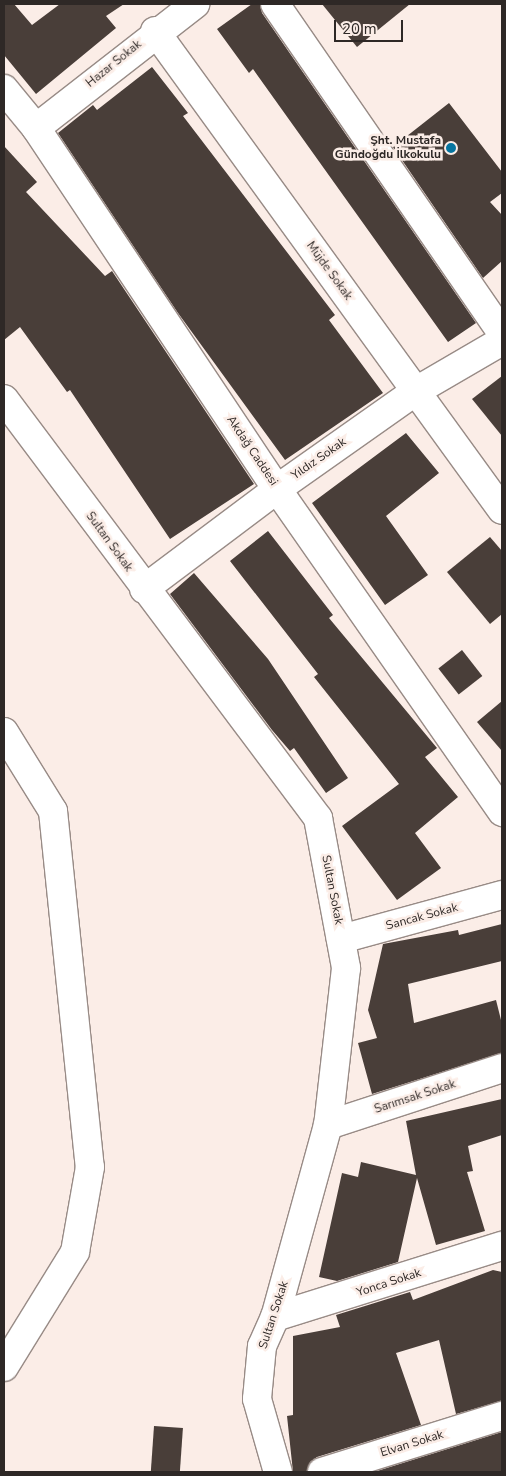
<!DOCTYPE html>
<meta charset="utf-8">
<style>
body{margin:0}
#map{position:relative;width:506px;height:1476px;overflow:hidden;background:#fbede7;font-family:"Nunito Sans",sans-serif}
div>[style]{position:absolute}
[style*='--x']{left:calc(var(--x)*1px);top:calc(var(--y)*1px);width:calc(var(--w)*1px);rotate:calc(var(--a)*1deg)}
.building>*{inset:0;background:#493e39;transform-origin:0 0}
.roads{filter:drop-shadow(1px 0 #988b86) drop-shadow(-1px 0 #988b86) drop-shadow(0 1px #988b86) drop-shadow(0 -1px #988b86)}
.minor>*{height:28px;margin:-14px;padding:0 14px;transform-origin:14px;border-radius:14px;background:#fff}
.dots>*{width:14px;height:14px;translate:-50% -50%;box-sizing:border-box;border:2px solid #fbede7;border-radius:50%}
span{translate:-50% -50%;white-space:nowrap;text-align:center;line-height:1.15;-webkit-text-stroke:5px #fbede7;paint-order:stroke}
.street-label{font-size:12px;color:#2e2826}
.poi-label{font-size:12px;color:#2e2826;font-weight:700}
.right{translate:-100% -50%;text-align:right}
.frame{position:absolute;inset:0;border:5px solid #2e2826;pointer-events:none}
.scale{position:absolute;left:334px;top:20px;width:69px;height:22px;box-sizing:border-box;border:2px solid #2e2826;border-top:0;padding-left:6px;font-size:15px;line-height:18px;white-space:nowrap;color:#2e2826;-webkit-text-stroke:4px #fbede7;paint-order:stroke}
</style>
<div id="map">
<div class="building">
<div style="clip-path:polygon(4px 4px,14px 4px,32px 25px,60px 4px,124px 4px,106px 16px,116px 28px,36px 94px,4px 55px)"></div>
<div style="clip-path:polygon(252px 4px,260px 4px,262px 13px,476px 323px,448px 342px,253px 69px,249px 73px,217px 29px)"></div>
<div style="clip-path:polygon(322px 4px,410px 4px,357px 47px)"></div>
<div style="clip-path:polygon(152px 67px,188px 113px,183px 116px,335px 315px,329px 320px,383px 393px,285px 460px,178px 313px,58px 133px,93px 105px,97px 110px)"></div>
<div style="clip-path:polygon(449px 103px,502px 172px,502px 193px,490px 202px,502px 215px,502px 261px,483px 278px,393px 147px)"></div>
<div style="clip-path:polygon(4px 146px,37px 182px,26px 192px,105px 276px,112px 271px,254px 484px,170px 539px,70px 390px,67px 392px,20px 327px,4px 340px)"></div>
<div style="clip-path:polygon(502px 376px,502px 436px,472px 399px)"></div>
<div style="clip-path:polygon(406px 433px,439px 473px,386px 516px,428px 575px,385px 605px,312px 503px)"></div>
<div style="clip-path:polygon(268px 531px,333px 615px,329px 618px,437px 748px,425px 757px,458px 797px,415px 833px,441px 868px,397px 900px,342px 826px,399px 784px,314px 677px,318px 674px,230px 561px)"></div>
<div style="clip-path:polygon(490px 537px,502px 551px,502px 614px,490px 624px,447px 572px)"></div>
<div style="clip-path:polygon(194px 573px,268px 659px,348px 778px,326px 793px,294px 748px,290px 751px,272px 730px,170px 594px)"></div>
<div style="left:462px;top:650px;width:33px;height:30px;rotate:52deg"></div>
<div style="clip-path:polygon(502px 701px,502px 751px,477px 722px)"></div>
<div style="clip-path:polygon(502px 924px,502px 961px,408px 984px,414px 1023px,496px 1000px,502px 1024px,502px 1053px,372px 1094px,358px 1043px,377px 1038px,368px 1010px,383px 944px,458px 930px,459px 935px)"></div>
<div style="clip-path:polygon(502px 1099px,502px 1135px,468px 1146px,473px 1171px,467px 1172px,485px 1231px,436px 1245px,417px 1178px,398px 1262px,337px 1281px,319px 1277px,342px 1173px,358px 1177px,361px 1162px,416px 1175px,406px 1121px)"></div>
<div style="clip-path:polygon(493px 1270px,502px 1272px,502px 1401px,456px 1414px,439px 1340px,396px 1353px,421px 1425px,317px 1457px,310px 1462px,307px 1472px,293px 1472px,287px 1416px,293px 1415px,293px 1336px,340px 1327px,336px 1315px,410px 1292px,413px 1300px)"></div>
<div style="left:154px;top:1426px;width:29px;height:46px;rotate:4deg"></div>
<div style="clip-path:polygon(502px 1432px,502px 1472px,374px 1472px)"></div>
</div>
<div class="roads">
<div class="minor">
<div style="--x:275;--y:4;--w:400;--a:55.4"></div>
<div style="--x:155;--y:31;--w:591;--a:54.08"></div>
<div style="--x:4;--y:89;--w:50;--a:50.6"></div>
<div style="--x:36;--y:128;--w:434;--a:56.3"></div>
<div style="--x:277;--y:489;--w:394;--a:55.1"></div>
<div style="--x:36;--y:128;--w:202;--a:-37.9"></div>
<div style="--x:4;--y:399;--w:524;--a:53.15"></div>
<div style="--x:318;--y:818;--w:153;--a:79.4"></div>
<div style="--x:346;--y:968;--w:158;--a:96.5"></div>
<div style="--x:328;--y:1125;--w:199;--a:105.4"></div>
<div style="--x:275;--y:1317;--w:32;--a:114"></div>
<div style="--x:262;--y:1346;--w:53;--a:95.4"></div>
<div style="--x:257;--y:1399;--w:76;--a:74"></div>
<div style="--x:144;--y:589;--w:166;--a:-36.9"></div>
<div style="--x:277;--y:489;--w:170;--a:-35.2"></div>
<div style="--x:416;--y:391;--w:99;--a:-30.2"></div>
<div style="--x:4;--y:732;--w:93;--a:58.2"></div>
<div style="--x:53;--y:811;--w:358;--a:84.1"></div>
<div style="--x:90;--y:1167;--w:86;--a:100"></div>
<div style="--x:75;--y:1252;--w:135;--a:121.7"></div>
<div style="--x:341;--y:939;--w:167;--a:-15.3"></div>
<div style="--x:328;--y:1125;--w:183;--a:-18.1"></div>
<div style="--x:275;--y:1317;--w:238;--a:-17.4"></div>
<div style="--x:322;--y:1472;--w:189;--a:-17.3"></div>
</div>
</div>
<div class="dots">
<div style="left:451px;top:148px;background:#0675a0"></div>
</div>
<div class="street-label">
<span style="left:114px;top:64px;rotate:-39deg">Hazar Sokak</span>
<span style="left:329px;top:271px;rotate:54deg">Müjde Sokak</span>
<span style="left:252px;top:451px;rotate:56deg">Akdağ Caddesi</span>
<span style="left:319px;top:459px;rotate:-35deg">Yıldız Sokak</span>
<span style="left:109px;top:542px;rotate:54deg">Sultan Sokak</span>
<span style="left:332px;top:890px;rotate:79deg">Sultan Sokak</span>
<span style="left:422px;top:917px;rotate:-15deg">Sancak Sokak</span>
<span style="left:415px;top:1097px;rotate:-18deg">Sarımsak Sokak</span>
<span style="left:389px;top:1283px;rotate:-18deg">Yonca Sokak</span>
<span style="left:274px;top:1315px;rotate:-72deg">Sultan Sokak</span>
<span style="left:412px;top:1444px;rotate:-17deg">Elvan Sokak</span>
</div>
<div class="poi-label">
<span class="right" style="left:441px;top:148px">Şht. Mustafa<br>Gündoğdu İlkokulu</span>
</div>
<div class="frame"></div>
<div class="scale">20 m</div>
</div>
